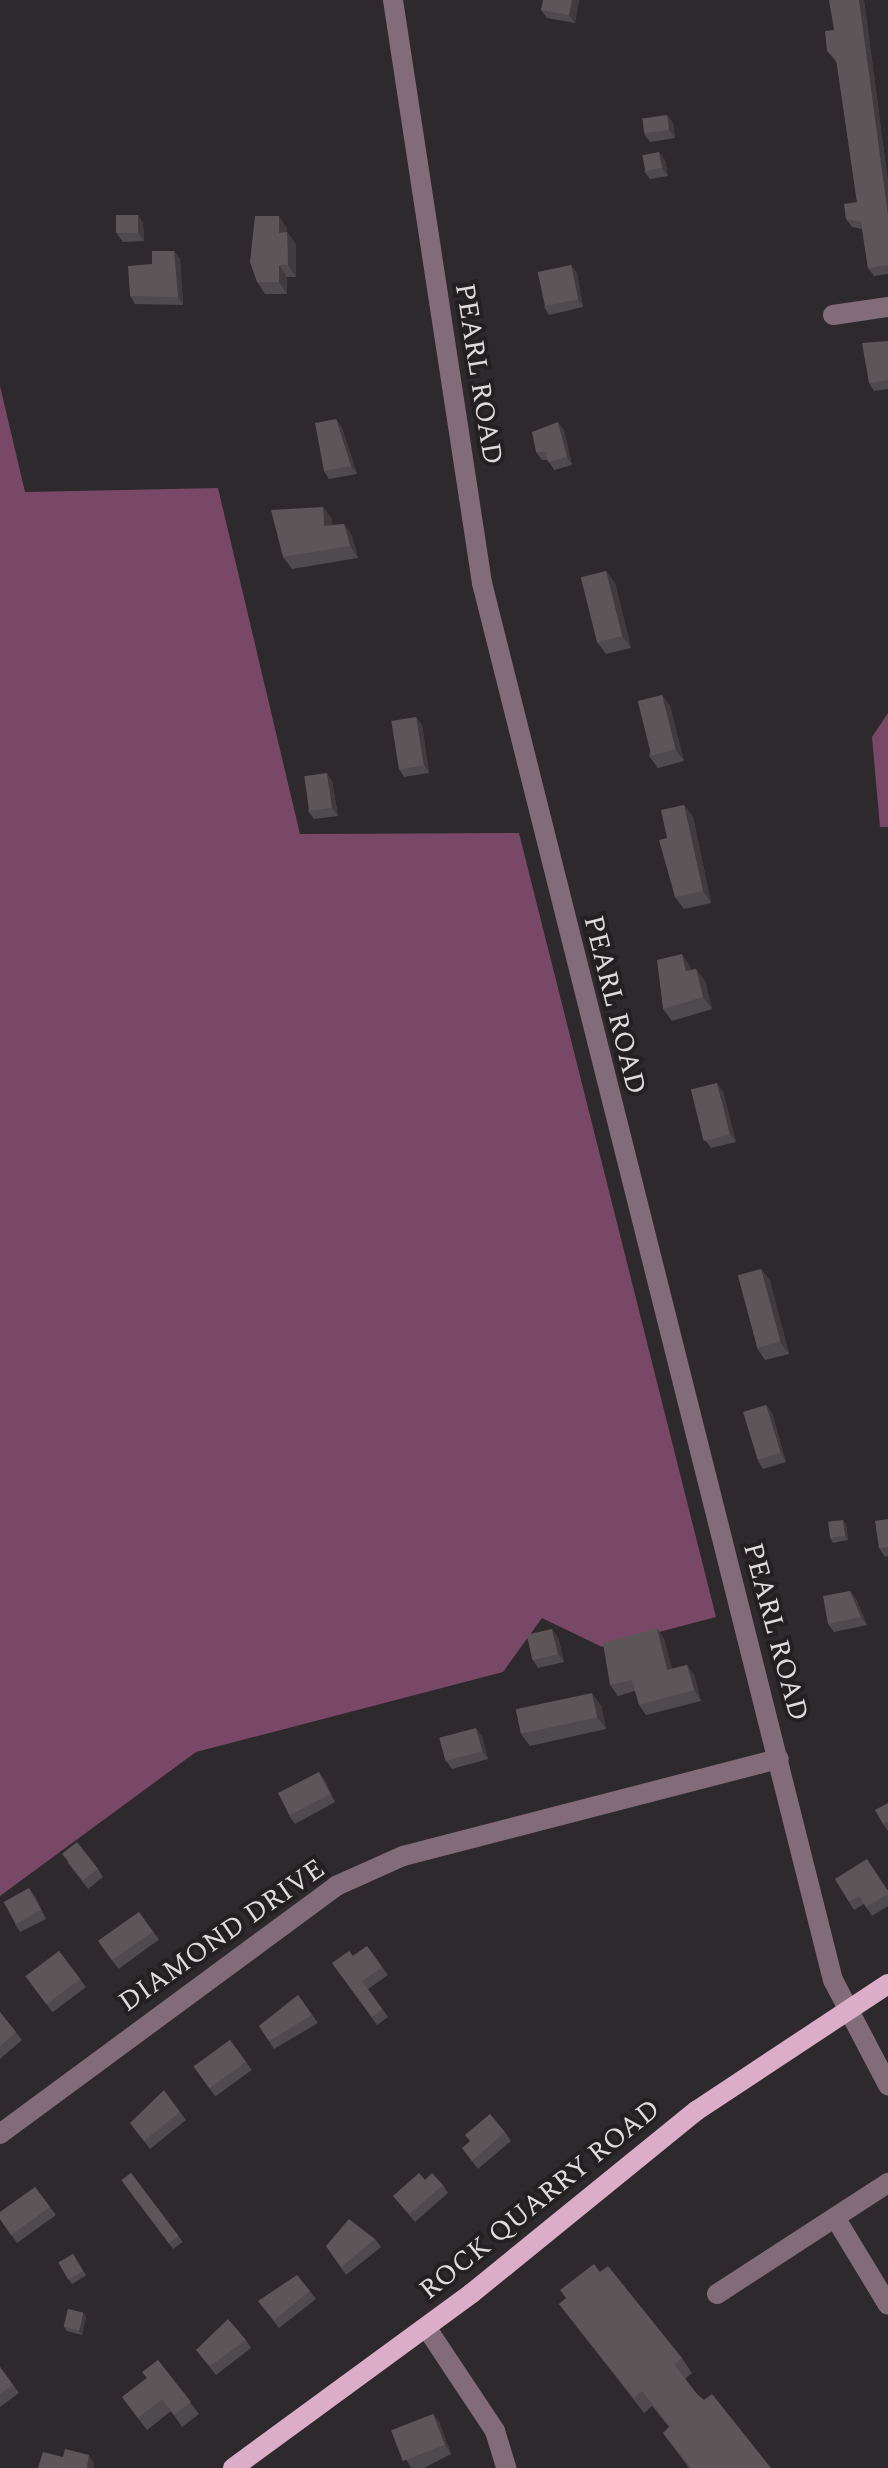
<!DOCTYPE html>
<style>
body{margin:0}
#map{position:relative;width:888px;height:2468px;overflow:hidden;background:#2e292c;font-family:Spectral,serif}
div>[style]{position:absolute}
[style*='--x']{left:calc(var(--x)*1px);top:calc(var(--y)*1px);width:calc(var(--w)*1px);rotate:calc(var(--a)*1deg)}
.forest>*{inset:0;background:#784866}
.minor>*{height:20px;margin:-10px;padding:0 10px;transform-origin:10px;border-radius:10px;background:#836c79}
.major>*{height:20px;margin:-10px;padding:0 10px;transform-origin:10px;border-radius:10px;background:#dcadc8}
.wall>*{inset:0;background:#4f4a4d;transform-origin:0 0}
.shaded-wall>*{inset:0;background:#403c3e}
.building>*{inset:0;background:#5c5659;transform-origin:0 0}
span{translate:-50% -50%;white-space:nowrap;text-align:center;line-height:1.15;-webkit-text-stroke:8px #242022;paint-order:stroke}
.street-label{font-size:28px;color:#dedbdd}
</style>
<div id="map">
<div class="forest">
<div style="clip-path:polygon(0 386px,25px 492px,218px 488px,300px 834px,519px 833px,716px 1617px,602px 1647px,542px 1618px,503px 1672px,196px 1752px,0 1896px)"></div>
<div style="clip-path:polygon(888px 713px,888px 827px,880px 827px,872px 737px)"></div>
</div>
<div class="minor">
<div style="--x:393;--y:0;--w:590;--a:81.32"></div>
<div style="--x:482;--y:583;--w:1440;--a:75.9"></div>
<div style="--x:833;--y:1980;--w:119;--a:62.4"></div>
<div style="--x:833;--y:315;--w:56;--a:-8.3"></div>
<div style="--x:0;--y:2134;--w:418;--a:-36.4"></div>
<div style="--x:336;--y:1886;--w:73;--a:-24.1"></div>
<div style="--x:403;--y:1856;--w:388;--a:-14.5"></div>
<div style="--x:836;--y:2219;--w:100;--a:58.8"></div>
<div style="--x:717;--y:2294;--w:204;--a:-33"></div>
<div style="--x:426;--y:2327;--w:125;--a:56.4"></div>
<div style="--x:495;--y:2431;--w:39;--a:73"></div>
</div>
<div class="major">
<div style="--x:233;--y:2468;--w:296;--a:-36.2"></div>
<div style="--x:472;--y:2293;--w:289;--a:-39.1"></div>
<div style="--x:696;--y:2111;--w:230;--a:-33.5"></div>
</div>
<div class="wall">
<div style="clip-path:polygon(579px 0,575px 23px,547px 18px,541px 10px)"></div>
<div style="clip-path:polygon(864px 0,888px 182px,888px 274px,874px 276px,868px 268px,862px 229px,852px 227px,846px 219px,857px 202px,837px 63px,827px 51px,834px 30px)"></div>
<div style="clip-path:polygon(667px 115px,673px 123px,675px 138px,650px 142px,644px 134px)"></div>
<div style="clip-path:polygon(665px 160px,668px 176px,650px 179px,644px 171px)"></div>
<div style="clip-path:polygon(138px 215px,143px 223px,144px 241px,123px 242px,117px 234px)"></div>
<div style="clip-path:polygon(287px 228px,287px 232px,296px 244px,296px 277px,287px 277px,287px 294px,265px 294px,257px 282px)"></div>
<div style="clip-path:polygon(174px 251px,180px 259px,183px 305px,135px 304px,130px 296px,152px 264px)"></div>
<div style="clip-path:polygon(571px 265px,577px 273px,583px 307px,549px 315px,544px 307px)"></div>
<div style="clip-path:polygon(888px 341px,888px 389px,874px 391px,869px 383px)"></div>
<div style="clip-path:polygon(336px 419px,342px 428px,357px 474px,329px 479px,324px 471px)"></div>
<div style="clip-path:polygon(564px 430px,572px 465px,554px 470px,548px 460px,542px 460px,536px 452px)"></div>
<div style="clip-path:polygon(323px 507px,332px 519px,332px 525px,344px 524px,352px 536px,358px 558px,292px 569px,283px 557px)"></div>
<div style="clip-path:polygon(606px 571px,615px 583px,631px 648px,606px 654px,597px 642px)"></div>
<div style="clip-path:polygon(662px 695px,670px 706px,684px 761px,658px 768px,649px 756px)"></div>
<div style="clip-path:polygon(416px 717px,422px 725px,429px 773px,404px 777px,399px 769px)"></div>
<div style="clip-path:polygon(332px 781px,338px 816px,314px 819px,308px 811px)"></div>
<div style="clip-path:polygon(684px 805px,693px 817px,711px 903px,684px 909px,675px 897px,667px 838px)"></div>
<div style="clip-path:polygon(690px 966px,691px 970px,696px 969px,705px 981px,712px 1009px,672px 1021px,663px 1009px)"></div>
<div style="clip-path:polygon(723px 1092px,736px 1142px,711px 1148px,705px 1140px)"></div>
<div style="clip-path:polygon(761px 1269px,770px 1281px,789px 1354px,765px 1360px,757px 1348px)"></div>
<div style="clip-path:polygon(766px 1405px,772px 1413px,786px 1462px,763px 1469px,758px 1461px)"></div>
<div style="clip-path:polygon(888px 1519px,888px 1556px,885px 1557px,879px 1548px)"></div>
<div style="clip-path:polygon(846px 1524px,848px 1540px,833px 1543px,830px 1538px)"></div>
<div style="clip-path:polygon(850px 1591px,856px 1599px,867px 1625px,834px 1632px,828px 1624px)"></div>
<div style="clip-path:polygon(657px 1628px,664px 1639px,672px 1669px,687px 1665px,694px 1675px,701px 1701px,646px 1715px,639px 1705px,635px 1691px,618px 1696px,610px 1685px)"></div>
<div style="clip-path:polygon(558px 1637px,564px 1662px,538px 1668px,533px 1660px)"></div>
<div style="clip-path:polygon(601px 1705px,606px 1729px,530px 1746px,521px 1734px)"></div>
<div style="clip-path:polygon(482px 1736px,488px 1759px,452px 1769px,446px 1761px)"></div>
<div style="clip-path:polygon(325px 1780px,335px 1802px,295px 1824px,289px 1816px)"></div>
<div style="clip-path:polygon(888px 1803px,888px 1831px,883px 1824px)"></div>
<div style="clip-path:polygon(67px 1862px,98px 1869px,103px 1877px,88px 1889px)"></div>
<div style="clip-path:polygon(835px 1879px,888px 1890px,888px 1906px,872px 1916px,864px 1904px,854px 1910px)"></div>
<div style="clip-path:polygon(35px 1896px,46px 1919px,20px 1932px,15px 1924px)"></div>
<div style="left:139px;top:1912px;width:34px;height:50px;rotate:54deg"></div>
<div style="clip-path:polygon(367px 1946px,388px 1975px,368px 1989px,388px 2017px,377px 2025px,332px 1963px,353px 1956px)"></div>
<div style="left:59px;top:1951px;width:45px;height:42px;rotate:53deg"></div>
<div style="clip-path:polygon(298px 1995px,318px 2023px,274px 2049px,259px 2026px)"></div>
<div style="clip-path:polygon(0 2013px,22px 2040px,0 2059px)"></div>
<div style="left:230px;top:2040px;width:37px;height:45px;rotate:54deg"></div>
<div style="clip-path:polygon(180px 2112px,186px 2120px,150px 2149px,130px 2123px)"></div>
<div style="clip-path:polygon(505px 2132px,511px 2141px,478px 2169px,462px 2148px)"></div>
<div style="left:131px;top:2173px;width:86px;height:12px;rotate:53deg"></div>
<div style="clip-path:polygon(425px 2180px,443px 2185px,448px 2193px,415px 2222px,393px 2196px)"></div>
<div style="clip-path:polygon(35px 2187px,56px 2215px,17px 2243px,0 2219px)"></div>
<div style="clip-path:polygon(375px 2239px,381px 2247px,346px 2275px,326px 2246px)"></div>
<div style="left:73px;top:2254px;width:25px;height:17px;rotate:58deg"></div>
<div style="clip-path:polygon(600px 2272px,682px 2358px,692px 2373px,685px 2379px,696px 2393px,771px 2468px,689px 2468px,663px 2433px,669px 2427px,652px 2406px,644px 2413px,559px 2304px)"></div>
<div style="clip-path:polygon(310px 2291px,316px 2299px,279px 2328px,258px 2301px)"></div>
<div style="clip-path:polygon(86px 2317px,82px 2335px,67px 2331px,64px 2327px)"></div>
<div style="clip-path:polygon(246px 2340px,251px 2348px,216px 2375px,196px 2350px)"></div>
<div style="clip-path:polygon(158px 2360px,199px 2414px,182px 2427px,171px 2411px,147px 2430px,122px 2397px,147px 2378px)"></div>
<div style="clip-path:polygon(0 2367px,19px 2393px,0 2407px)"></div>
<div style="clip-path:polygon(433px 2414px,439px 2422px,451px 2454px,424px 2468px,411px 2468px,393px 2435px)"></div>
</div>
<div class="shaded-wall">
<div style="clip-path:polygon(572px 0,579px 0,575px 23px,569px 15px)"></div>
<div style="clip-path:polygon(859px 0,864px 0,888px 182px,888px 216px)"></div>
<div style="clip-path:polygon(667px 115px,673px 123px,675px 138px,669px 130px)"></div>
<div style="clip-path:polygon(659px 152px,665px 160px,668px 176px,662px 168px)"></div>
<div style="clip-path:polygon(138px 215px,143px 223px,144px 241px,138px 233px)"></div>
<div style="clip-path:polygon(279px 216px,287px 228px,287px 245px,279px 233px)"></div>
<div style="clip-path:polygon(287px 232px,296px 244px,296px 277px,288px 265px)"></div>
<div style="clip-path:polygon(174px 251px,180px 259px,183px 305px,178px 297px)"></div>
<div style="clip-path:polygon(279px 265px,287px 277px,287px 294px,279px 282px)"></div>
<div style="clip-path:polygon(571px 265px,577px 273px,583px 307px,578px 299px)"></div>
<div style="clip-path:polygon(336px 419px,342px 428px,357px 474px,351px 466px)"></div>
<div style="clip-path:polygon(558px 422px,564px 430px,572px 465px,567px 457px)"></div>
<div style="clip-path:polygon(323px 507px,332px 519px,333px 538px,324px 526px)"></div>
<div style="clip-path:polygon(344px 524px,352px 536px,358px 558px,350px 546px)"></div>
<div style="clip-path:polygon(606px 571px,615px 583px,631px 648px,622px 636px)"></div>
<div style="clip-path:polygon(662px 695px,670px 706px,684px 761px,675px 749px)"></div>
<div style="clip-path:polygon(416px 717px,422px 725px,429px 773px,424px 765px)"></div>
<div style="clip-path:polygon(327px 773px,332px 781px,338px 816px,332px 808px)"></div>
<div style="clip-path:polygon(684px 805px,693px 817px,711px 903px,703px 891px)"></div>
<div style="clip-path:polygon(682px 954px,690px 966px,695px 983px,686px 971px)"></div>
<div style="clip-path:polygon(696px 969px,705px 981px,712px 1009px,703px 997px)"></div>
<div style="clip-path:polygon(717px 1083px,723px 1092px,736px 1142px,730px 1134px)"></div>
<div style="clip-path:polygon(761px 1269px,770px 1281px,789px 1354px,780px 1342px)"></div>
<div style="clip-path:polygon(766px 1405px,772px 1413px,786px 1462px,781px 1453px)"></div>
<div style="clip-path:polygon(843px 1520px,846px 1524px,848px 1540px,845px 1536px)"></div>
<div style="clip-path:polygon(850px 1591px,856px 1599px,867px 1625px,861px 1617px)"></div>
<div style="clip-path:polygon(657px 1628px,664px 1639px,675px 1680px,667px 1670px)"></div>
<div style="clip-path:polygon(552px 1629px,558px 1637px,564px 1662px,558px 1654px)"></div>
<div style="clip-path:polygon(687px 1665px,694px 1675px,701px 1701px,694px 1690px)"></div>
<div style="clip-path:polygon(592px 1693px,601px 1705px,606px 1729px,597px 1717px)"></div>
<div style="clip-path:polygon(476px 1728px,482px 1736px,488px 1759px,482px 1751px)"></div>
<div style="clip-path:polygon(319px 1772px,325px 1780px,335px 1802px,330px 1794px)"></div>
<div style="clip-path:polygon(29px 1888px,35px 1896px,46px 1919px,41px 1910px)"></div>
<div style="clip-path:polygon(84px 2313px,86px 2317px,82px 2335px,79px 2331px)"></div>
<div style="clip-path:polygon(433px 2414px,439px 2422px,451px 2454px,445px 2445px)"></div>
<div style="clip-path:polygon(89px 2455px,94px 2463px,94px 2468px,87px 2468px)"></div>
</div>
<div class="building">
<div style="clip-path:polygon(543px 0,572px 0,569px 15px,541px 10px)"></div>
<div style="clip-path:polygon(829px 0,859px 0,888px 216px,888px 265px,868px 268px,861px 222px,846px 219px,844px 204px,857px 202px,836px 59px,827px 51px,825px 31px,834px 30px)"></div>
<div style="left:667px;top:115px;width:15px;height:25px;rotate:82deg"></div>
<div style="left:659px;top:152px;width:16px;height:17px;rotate:79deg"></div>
<div style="left:138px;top:215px;width:18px;height:22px;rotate:90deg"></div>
<div style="clip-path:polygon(255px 216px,279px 216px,279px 233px,287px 232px,288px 265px,279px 265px,279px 282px,257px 282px,250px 262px)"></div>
<div style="clip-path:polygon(152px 251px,174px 251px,178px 297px,130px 296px,128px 266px,152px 264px)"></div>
<div style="left:571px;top:265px;width:35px;height:34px;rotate:78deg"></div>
<div style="clip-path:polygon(888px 341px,888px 380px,869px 383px,862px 343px)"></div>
<div style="clip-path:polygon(336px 419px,351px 466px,324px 471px,315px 423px)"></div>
<div style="clip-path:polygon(558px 422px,567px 457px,548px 462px,546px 452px,536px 452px,532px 432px)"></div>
<div style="clip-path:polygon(323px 507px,324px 526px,344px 524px,350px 546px,283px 557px,271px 510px)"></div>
<div style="left:606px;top:571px;width:67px;height:26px;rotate:76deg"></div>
<div style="left:662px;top:695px;width:56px;height:25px;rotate:76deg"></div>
<div style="left:416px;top:717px;width:49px;height:25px;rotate:81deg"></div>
<div style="left:327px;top:773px;width:35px;height:23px;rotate:82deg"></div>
<div style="clip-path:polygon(684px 805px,703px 891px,675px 897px,659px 840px,667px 838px,661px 810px)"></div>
<div style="clip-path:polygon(682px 954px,686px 971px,696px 969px,703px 997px,663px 1009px,657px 960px)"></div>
<div style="left:717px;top:1083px;width:53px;height:27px;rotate:76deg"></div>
<div style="left:761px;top:1269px;width:75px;height:24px;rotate:75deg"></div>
<div style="left:766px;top:1405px;width:50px;height:24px;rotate:73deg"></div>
<div style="clip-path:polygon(888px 1519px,888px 1547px,879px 1548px,875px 1521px)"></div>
<div style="left:843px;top:1520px;width:16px;height:15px;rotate:83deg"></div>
<div style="clip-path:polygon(850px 1591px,861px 1617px,828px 1624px,823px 1596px)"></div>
<div style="clip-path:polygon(657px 1628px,667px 1670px,687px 1665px,694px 1690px,639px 1705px,632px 1680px,610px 1685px,603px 1643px)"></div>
<div style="left:552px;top:1629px;width:26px;height:26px;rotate:77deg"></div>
<div style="left:592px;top:1693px;width:25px;height:78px;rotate:78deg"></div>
<div style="left:476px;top:1728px;width:24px;height:38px;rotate:75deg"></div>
<div style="left:319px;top:1772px;width:25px;height:46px;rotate:63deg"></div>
<div style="clip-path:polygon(888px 1803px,888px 1821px,883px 1824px,875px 1810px)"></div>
<div style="left:77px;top:1842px;width:34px;height:19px;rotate:52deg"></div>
<div style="clip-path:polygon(867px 1859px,888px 1891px,888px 1894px,866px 1907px,859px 1896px,849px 1902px,835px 1879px)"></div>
<div style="left:29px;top:1888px;width:25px;height:29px;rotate:61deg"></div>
<div style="left:139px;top:1912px;width:24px;height:50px;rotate:55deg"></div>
<div style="clip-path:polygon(367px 1946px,382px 1967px,362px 1981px,382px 2009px,372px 2017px,332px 1963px,349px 1951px,353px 1956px)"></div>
<div style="left:59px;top:1951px;width:35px;height:42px;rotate:53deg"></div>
<div style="clip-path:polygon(298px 1995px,312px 2015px,269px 2041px,259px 2026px)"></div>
<div style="clip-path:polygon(0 2012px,16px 2032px,0 2046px)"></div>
<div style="left:230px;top:2040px;width:27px;height:45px;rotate:54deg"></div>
<div style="clip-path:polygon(164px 2090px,180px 2112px,144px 2141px,130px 2123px)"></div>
<div style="clip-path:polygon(490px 2114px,505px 2132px,472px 2161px,462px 2148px,470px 2141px,465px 2135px)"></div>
<div style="left:131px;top:2173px;width:79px;height:12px;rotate:53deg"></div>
<div style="clip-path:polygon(419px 2173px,425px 2180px,432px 2173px,443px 2185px,409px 2214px,393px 2196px)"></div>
<div style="clip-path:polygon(35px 2187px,50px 2207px,11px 2235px,0 2219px,0 2212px)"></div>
<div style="clip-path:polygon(349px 2219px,375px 2239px,341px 2267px,326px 2246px)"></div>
<div style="left:73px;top:2254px;width:20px;height:17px;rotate:60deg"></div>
<div style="clip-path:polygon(594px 2264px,600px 2272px,608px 2266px,682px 2358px,674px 2364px,696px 2393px,704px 2400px,712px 2394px,771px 2468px,691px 2468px,663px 2433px,670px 2426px,642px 2391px,634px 2398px,559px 2304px,566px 2298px,560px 2290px)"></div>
<div style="clip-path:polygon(297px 2275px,310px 2291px,274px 2320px,258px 2301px)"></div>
<div style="left:68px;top:2309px;width:16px;height:18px;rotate:14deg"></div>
<div style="clip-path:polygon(228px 2319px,246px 2340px,210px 2366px,196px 2350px)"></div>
<div style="clip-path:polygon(158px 2360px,191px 2402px,174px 2415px,162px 2399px,138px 2418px,122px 2397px,147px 2378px,142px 2372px)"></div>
<div style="clip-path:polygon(0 2367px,13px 2385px,0 2394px)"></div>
<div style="left:433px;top:2414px;width:33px;height:45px;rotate:69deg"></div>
<div style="clip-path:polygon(65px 2449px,89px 2455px,87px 2468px,38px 2468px,43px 2452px,63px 2457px)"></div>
</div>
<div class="street-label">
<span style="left:478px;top:374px;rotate:81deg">PEARL ROAD</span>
<span style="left:614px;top:1005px;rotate:76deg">PEARL ROAD</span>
<span style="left:775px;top:1632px;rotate:75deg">PEARL ROAD</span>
<span style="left:222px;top:1936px;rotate:-35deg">DIAMOND DRIVE</span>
<span style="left:540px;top:2200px;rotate:-39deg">ROCK QUARRY ROAD</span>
</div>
</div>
